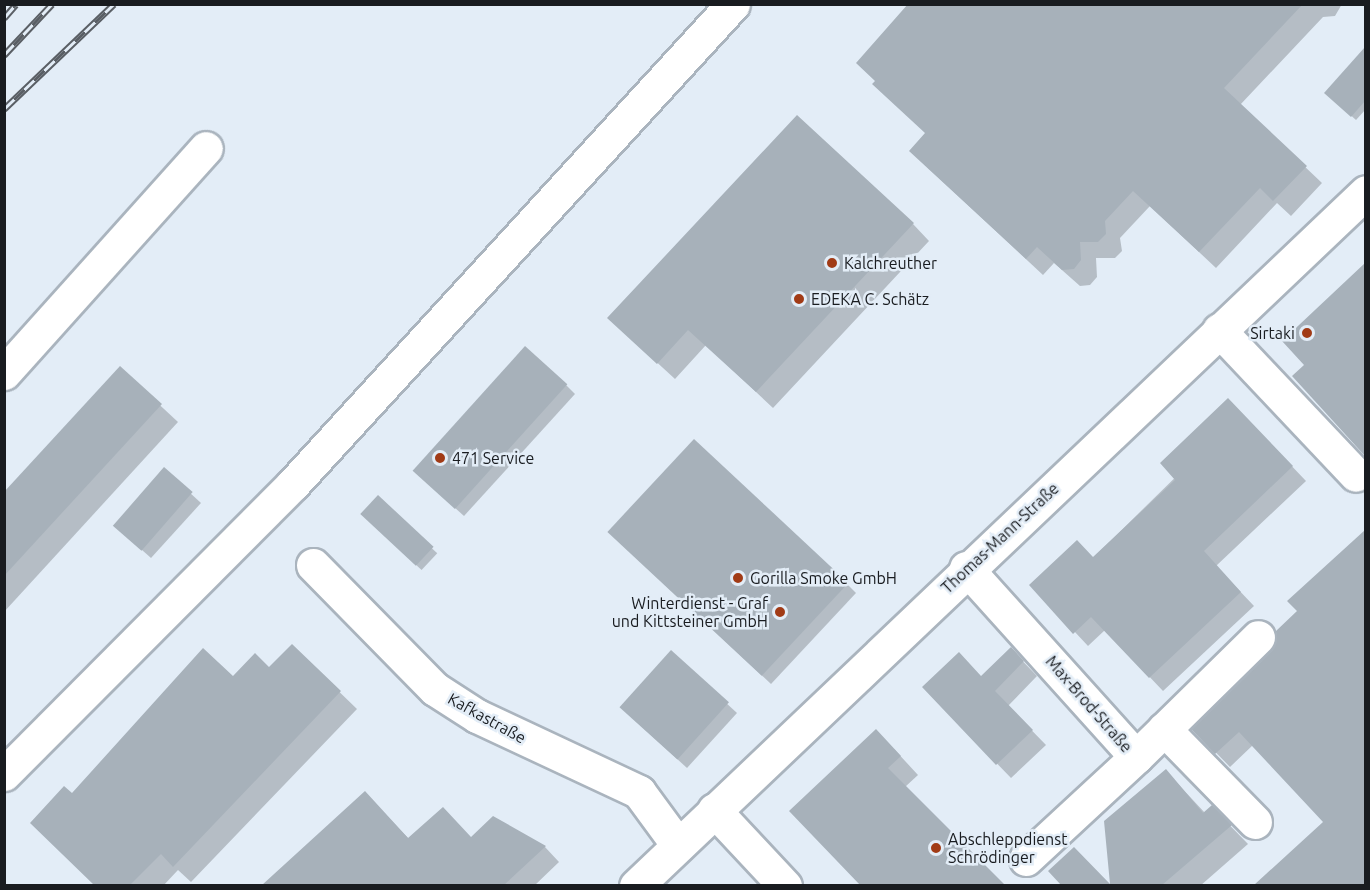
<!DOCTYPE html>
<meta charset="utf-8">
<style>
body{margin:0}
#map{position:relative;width:1370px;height:890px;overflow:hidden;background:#e3edf7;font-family:Ubuntu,sans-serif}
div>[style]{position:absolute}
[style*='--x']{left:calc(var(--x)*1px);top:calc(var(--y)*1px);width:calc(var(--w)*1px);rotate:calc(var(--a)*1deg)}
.shadow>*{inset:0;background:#0003;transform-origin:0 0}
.building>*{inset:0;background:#a7b1ba;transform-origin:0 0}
.roads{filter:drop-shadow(2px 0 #aab4be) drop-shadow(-2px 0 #aab4be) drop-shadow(0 2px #aab4be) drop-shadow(0 -2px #aab4be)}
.minor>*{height:33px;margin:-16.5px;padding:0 16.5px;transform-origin:16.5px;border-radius:16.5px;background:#fff}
.rail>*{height:7px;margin-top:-3.5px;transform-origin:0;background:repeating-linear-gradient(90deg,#e3edf7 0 14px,#5a5f65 0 28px);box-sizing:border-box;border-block:2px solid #5a5f65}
.dots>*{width:16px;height:16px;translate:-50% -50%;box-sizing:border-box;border:3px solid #e3edf7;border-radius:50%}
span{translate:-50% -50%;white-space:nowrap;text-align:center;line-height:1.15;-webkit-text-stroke:5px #e3edf7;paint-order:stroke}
.poi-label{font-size:16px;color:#191c20}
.left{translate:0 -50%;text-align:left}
.right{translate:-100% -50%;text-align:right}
.street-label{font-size:16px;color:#191c20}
.frame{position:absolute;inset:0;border:6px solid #191c20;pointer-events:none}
</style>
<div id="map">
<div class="shadow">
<div style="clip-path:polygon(909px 4px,1342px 4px,1335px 16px,1323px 17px,1240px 105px,1322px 183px,1291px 216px,1277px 203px,1216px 268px,1150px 206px,1120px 238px,1122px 251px,1115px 258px,1096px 258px,1097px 277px,1090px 285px,1080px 286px,1054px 263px,1043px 275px,927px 167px,927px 134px)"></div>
<div style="clip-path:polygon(1366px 49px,1366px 109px,1356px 120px,1326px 93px)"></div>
<div style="clip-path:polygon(913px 224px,929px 241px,773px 408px,706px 345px,675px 379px,626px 334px)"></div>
<div style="clip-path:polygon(1365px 274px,1366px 273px,1366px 454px,1294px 376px,1306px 365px)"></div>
<div style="clip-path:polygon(120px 368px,178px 422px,4px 612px,4px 494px)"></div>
<div style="clip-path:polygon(566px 385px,575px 394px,464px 516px,424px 480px)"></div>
<div style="clip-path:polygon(1241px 413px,1306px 481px,1216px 566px,1254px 606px,1163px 691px,1105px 630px,1088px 646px,1031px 585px,1093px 558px)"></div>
<div style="clip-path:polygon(164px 469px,201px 503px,151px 558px,124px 534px)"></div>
<div style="left:378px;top:498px;width:81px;height:23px;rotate:43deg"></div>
<div style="clip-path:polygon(1366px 532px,1366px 886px,1256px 886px,1325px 822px,1253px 745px,1230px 767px,1193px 729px,1273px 651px,1299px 611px,1290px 601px)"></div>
<div style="clip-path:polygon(618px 541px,847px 584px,856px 593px,771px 684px)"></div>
<div style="clip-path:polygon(292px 646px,357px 709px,191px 882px,178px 870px,163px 886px,96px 886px,33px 823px,233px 679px,269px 669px)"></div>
<div style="clip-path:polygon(1011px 649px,1037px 676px,1008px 706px,1046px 745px,1011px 778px,924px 688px,981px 678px)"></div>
<div style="clip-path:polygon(671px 652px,737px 713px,687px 768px,630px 716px)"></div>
<div style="clip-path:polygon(894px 749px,918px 775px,905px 787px,1003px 886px,862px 886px,791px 811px)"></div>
<div style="clip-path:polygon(1166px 771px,1205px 813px,1212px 807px,1248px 844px,1200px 886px,1112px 886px,1106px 822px)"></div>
<div style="clip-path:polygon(365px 793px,409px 839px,471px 838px,494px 818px,545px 847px,559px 862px,534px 886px,264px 886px)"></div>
<div style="clip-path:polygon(1074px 849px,1110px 886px,1063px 886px,1050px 871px)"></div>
</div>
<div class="building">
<div style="clip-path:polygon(908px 4px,1303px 4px,1224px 88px,1307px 166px,1273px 201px,1260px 188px,1199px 252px,1133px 191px,1105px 221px,1106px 234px,1098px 242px,1080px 242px,1081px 260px,1074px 269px,1062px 270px,1037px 247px,1026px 259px,909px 151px,925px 133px,872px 84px,875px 81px,856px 63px)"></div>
<div style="clip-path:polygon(1365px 47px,1365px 101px,1351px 117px,1324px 93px)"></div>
<div style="clip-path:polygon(797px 115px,914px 223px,756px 392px,688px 330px,657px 364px,607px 318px)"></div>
<div style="clip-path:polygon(1365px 263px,1365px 456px,1292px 376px,1304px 365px,1282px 341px)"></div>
<div style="left:525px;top:346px;width:57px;height:168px;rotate:42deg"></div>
<div style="clip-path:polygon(120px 366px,162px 404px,4px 576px,4px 492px)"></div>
<div style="clip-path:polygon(1228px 398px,1293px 466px,1204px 551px,1241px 592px,1149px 678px,1091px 617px,1073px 634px,1029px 585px,1077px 540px,1093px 557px,1175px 480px,1160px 463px)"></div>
<div style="left:694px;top:439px;width:211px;height:127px;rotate:43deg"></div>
<div style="left:164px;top:467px;width:38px;height:78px;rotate:41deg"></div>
<div style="left:378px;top:495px;width:76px;height:26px;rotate:43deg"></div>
<div style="clip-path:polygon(1365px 530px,1365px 885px,1254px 885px,1323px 822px,1239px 732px,1215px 754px,1191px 729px,1272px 650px,1276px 631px,1297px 611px,1287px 601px)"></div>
<div style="clip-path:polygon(292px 644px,341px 691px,173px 867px,161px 854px,130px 885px,94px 885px,30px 823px,64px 786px,72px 793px,203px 648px,233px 676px,255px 653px,269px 667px)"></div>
<div style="clip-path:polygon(1011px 647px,1024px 661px,995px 691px,1033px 730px,996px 765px,922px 687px,959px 652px,981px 676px)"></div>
<div style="left:671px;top:650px;width:78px;height:77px;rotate:42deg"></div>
<div style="clip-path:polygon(876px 729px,901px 756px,888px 768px,1005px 885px,860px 885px,789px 811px)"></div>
<div style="clip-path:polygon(1166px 769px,1203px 813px,1212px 805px,1232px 825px,1162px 885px,1061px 885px,1048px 871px,1074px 847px,1110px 884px,1104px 821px)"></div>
<div style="clip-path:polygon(365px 791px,408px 838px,443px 807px,471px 837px,493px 816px,546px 846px,504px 885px,262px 885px)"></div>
</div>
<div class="roads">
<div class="minor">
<div style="--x:1219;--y:330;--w:199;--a:46.6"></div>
<div style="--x:4;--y:373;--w:302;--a:-48.1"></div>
<div style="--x:313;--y:565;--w:174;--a:45.5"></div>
<div style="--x:435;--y:689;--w:50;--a:32.7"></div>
<div style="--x:477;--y:716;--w:179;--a:25.1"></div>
<div style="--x:639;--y:792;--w:66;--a:53.7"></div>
<div style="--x:966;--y:568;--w:254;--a:48"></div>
<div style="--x:1136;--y:757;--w:150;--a:137.2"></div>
<div style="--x:1164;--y:729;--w:130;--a:45.6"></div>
<div style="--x:1136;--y:757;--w:171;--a:-44.5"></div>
<div style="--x:4;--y:774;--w:409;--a:-45.1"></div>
<div style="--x:293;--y:484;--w:651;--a:-47.49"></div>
<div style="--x:714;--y:810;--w:104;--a:46.9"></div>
<div style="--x:636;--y:886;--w:1007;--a:-43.55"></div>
</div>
</div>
<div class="rail">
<div style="--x:4;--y:18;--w:18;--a:-49"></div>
<div style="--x:4;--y:55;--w:70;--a:-46.7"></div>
<div style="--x:4;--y:109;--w:152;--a:-43.7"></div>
</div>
<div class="dots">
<div style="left:832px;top:263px;background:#a13b16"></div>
<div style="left:799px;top:299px;background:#a13b16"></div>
<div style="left:1307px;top:333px;background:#a13b16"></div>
<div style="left:440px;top:458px;background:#a13b16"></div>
<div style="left:738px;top:578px;background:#a13b16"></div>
<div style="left:780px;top:612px;background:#a13b16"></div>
<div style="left:936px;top:848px;background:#a13b16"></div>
</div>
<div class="poi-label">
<span class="left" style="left:844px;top:263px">Kalchreuther</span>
<span class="left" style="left:811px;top:299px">EDEKA C. Schätz</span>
<span class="right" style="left:1295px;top:333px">Sirtaki</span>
<span class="left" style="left:452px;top:458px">471 Service</span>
<span class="left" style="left:750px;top:578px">Gorilla Smoke GmbH</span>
<span class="right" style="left:768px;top:612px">Winterdienst - Graf<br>und Kittsteiner GmbH</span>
<span class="left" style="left:948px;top:848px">Abschleppdienst<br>Schrödinger</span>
</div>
<div class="street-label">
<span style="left:1000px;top:538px;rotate:-43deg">Thomas-Mann-Straße</span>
<span style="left:1089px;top:704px;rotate:49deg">Max-Brod-Straße</span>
<span style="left:487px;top:718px;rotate:29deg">Kafkastraße</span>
</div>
<div class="frame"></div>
</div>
